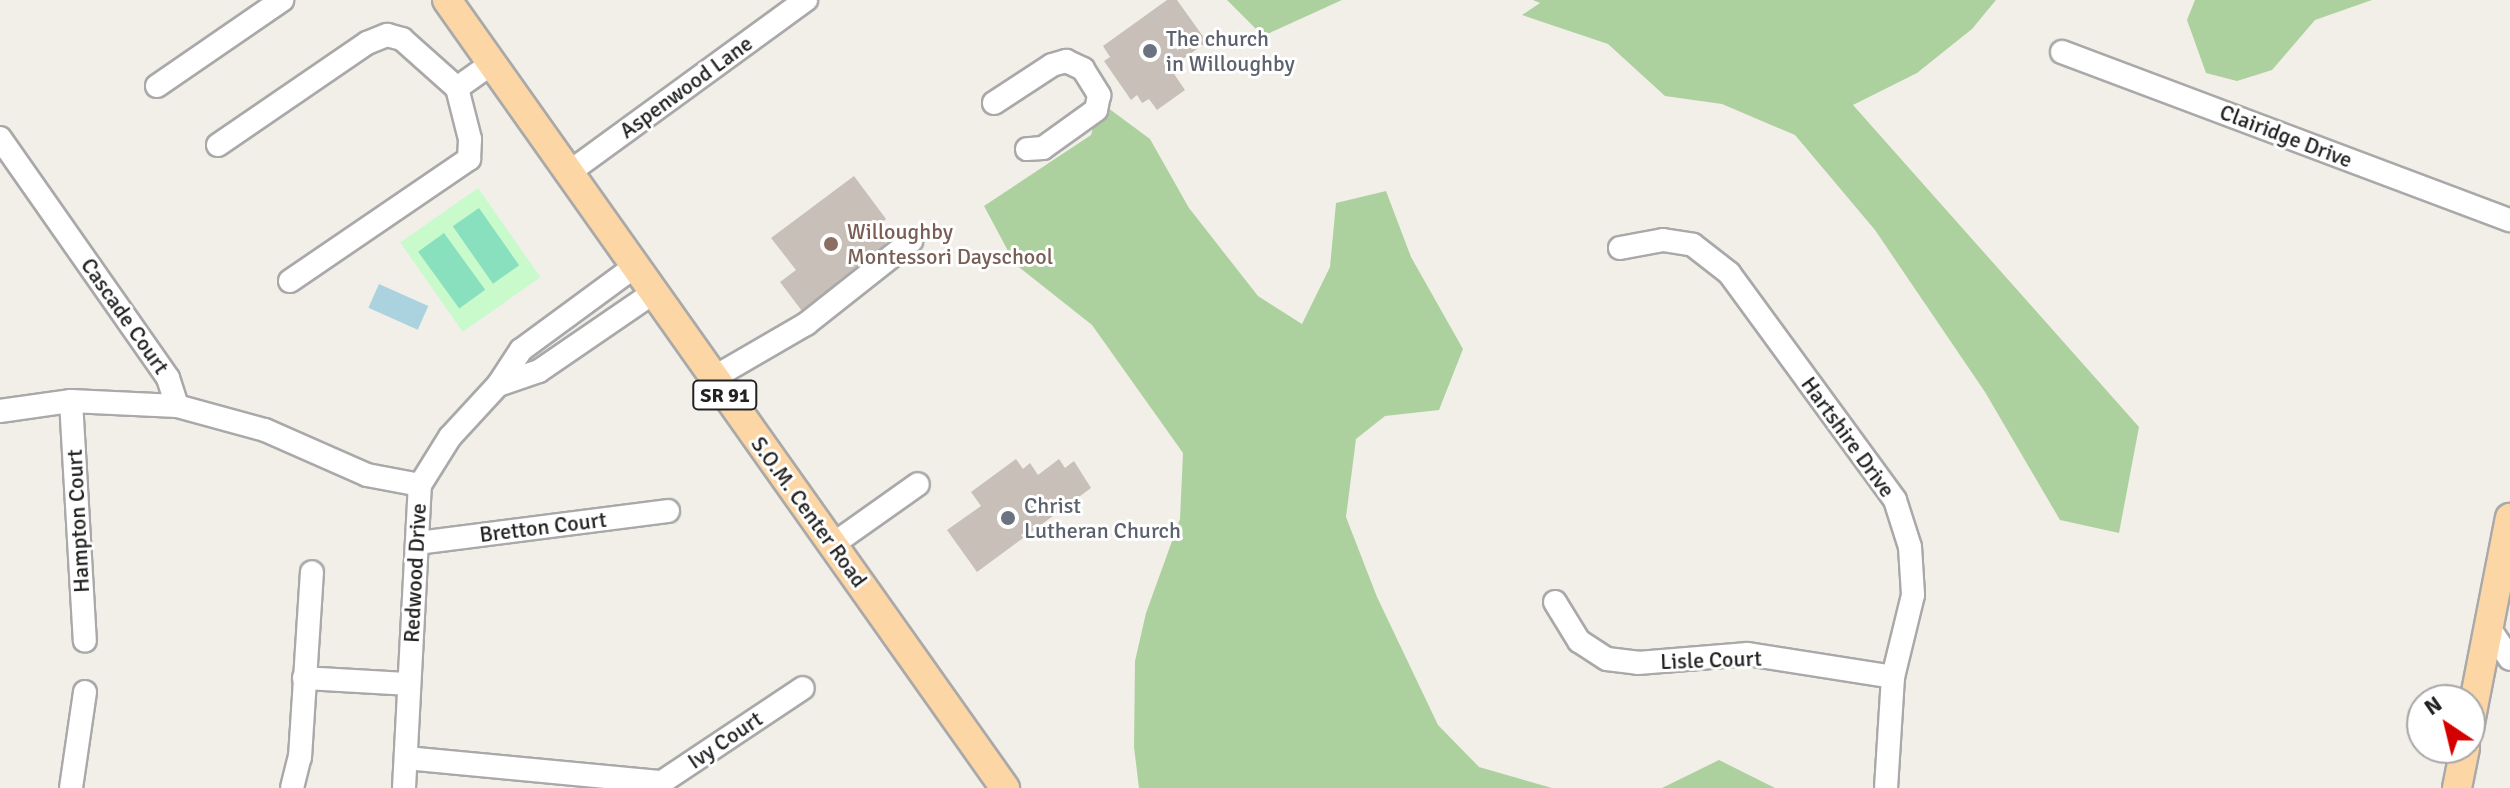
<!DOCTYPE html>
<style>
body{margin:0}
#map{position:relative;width:2510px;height:788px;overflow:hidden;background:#f2efe9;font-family:Signika,sans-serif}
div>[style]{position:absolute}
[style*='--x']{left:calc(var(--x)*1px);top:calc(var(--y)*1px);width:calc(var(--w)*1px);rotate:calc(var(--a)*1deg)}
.forest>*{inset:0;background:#add19e}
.park>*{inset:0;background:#c8facc;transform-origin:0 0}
.pitch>*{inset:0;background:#88e0be;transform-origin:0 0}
.water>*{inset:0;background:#aad3df;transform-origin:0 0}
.building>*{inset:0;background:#c7bfb8}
.roads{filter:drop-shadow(2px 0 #a9a9a9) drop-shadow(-2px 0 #a9a9a9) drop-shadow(0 2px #a9a9a9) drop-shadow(0 -2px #a9a9a9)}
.minor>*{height:22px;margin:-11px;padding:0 11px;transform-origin:11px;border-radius:11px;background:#fff}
.major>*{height:28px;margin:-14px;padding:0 14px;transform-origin:14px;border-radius:14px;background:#fcd6a4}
.dots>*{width:22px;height:22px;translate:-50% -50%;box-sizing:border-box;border:4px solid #fff;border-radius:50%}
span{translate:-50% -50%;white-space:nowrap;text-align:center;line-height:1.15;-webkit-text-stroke:6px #fff;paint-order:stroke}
.shield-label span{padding:2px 6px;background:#fff;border:2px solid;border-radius:6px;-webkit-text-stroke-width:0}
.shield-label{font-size:20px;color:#222;font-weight:700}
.worship-label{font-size:22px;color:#5b616d}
.left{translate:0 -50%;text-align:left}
.street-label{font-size:22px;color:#222}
.education-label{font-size:22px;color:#785e54}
.north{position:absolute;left:2406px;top:684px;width:80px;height:80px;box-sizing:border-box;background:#fff;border:2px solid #a7a7a7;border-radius:50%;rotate:325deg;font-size:22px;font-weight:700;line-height:32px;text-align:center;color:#222}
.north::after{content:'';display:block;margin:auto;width:28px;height:36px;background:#d40000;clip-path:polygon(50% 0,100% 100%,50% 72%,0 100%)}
</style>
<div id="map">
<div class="forest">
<div style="clip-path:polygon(1227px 0,1342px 0,1263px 36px)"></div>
<div style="clip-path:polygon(1533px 0,1996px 0,1972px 29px,1917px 73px,1853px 105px,2139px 427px,2119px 533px,2060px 520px,1985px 392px,1875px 230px,1795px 135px,1722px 104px,1665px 96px,1608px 44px,1522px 15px,1540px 3px)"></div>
<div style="clip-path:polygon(2195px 0,2372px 0,2315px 20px,2272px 70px,2237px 81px,2206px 73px,2187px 20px)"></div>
<div style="clip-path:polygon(1100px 102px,1150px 139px,1189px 208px,1258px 296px,1302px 324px,1330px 267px,1336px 203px,1386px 191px,1411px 257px,1463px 349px,1439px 410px,1385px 416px,1356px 439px,1346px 517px,1377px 597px,1438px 725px,1479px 767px,1552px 788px,1139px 788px,1134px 747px,1135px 661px,1146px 613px,1180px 519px,1183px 453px,1092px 325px,1015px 264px,984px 206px,1091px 135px)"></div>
<div style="clip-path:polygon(1719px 760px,1775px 788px,1662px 788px)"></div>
</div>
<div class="park">
<div style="left:478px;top:188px;width:109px;height:95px;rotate:55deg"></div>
</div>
<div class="pitch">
<div style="left:479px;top:208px;width:70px;height:32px;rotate:55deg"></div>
<div style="left:444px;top:233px;width:70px;height:32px;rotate:54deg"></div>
</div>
<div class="water">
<div style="left:379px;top:284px;width:54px;height:26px;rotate:24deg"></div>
</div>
<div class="building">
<div style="clip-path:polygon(1167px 0,1177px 0,1207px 42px,1170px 68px,1185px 90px,1157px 110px,1149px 99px,1142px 103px,1137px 95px,1131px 100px,1104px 61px,1110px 57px,1103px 46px)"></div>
<div style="clip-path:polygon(854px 176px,886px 219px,875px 228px,891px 250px,805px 315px,780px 282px,796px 270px,771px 238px)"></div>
<div style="clip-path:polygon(1016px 459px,1023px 469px,1030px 463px,1038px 475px,1059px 459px,1065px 468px,1074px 461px,1091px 488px,977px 572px,947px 530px,981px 506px,971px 492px)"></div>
</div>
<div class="roads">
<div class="minor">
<div style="--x:2062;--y:52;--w:478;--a:20.6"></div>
<div style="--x:157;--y:86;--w:152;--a:-34.5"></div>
<div style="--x:994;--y:103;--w:69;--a:-33.2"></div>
<div style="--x:1052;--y:65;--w:15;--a:-16"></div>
<div style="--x:1066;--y:61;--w:19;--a:25"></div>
<div style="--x:1083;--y:69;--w:31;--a:58"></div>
<div style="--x:1099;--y:95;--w:15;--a:101"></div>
<div style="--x:1096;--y:110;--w:65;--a:144.4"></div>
<div style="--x:1043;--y:148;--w:16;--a:176"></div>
<div style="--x:0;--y:138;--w:293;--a:55"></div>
<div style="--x:168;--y:378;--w:29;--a:72"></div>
<div style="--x:177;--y:406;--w:91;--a:15.3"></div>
<div style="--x:265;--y:430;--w:111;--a:23.8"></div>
<div style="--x:367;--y:475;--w:54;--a:10.7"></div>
<div style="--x:218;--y:145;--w:181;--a:-34.4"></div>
<div style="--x:367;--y:43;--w:22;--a:-22"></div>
<div style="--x:387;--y:35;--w:16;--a:15"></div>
<div style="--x:402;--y:39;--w:74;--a:41.7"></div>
<div style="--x:567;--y:174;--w:296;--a:-36.1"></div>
<div style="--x:1620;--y:248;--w:44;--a:-10.5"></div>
<div style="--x:1663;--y:240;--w:30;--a:9"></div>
<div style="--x:1693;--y:245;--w:46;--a:37.9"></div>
<div style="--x:1729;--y:273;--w:281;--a:53.8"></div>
<div style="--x:1895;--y:500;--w:49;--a:72.3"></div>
<div style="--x:1910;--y:547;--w:48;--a:86.4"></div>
<div style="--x:1913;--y:595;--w:84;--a:103.7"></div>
<div style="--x:1893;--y:677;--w:111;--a:93.6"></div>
<div style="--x:290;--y:281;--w:217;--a:-34.3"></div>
<div style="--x:469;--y:159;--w:20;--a:-87"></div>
<div style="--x:470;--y:139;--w:53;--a:-104.3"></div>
<div style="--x:457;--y:88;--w:42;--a:-35.2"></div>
<div style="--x:713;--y:378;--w:108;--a:-30.1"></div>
<div style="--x:806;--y:324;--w:134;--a:-38.3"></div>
<div style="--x:498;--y:385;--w:43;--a:-18.9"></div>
<div style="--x:539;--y:371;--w:138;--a:-34.4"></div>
<div style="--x:71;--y:401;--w:240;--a:86.7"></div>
<div style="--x:0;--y:411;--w:72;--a:-8"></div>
<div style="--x:71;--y:401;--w:106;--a:2.7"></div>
<div style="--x:418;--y:543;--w:252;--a:-7.3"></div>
<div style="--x:832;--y:545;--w:105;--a:-35.3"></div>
<div style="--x:1555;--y:602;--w:46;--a:58.4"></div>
<div style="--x:1579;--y:641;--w:33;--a:33"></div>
<div style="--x:1607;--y:659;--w:31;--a:7"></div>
<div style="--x:1638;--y:663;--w:110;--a:-4.7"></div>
<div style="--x:1748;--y:654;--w:147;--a:9"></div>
<div style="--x:2489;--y:628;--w:37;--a:56"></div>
<div style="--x:304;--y:678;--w:104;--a:3.3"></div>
<div style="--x:406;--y:758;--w:257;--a:5.4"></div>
<div style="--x:662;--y:782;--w:169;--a:-33.7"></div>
<div style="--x:71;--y:788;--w:97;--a:-81.7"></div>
<div style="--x:292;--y:788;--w:32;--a:-76"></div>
<div style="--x:300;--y:757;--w:185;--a:-86.3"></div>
<div style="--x:404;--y:788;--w:303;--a:-87"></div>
<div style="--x:420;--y:485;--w:57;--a:-58"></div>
<div style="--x:450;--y:437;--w:71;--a:-47.3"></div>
<div style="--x:498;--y:385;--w:42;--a:-56.7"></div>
<div style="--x:521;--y:350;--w:140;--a:-36.3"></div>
</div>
<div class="major">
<div style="--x:447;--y:0;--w:966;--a:54.7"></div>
<div style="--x:2470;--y:723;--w:209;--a:-79"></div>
<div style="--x:2457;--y:788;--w:41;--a:-78.7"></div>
</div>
</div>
<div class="dots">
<div style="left:1150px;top:51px;background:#6b7280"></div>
<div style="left:831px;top:244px;background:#8d6e63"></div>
<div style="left:1008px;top:518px;background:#6b7280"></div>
</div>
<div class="shield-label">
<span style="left:725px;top:395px">SR 91</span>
</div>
<div class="worship-label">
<span class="left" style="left:1166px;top:51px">The church<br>in Willoughby</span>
<span class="left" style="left:1024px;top:518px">Christ<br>Lutheran Church</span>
</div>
<div class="street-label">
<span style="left:686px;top:87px;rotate:-36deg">Aspenwood Lane</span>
<span style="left:2286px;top:136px;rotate:21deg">Clairidge Drive</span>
<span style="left:125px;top:316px;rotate:55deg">Cascade Court</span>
<span style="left:1848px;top:437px;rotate:54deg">Hartshire Drive</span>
<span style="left:809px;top:512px;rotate:54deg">S.O.M. Center Road</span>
<span style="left:78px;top:521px;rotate:-93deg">Hampton Court</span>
<span style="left:543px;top:527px;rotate:-7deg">Bretton Court</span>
<span style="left:415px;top:573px;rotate:-87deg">Redwood Drive</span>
<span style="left:1711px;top:660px;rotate:-2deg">Lisle Court</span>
<span style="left:725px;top:740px;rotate:-34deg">Ivy Court</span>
</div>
<div class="education-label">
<span class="left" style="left:847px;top:244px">Willoughby<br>Montessori Dayschool</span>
</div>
<div class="north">N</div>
</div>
